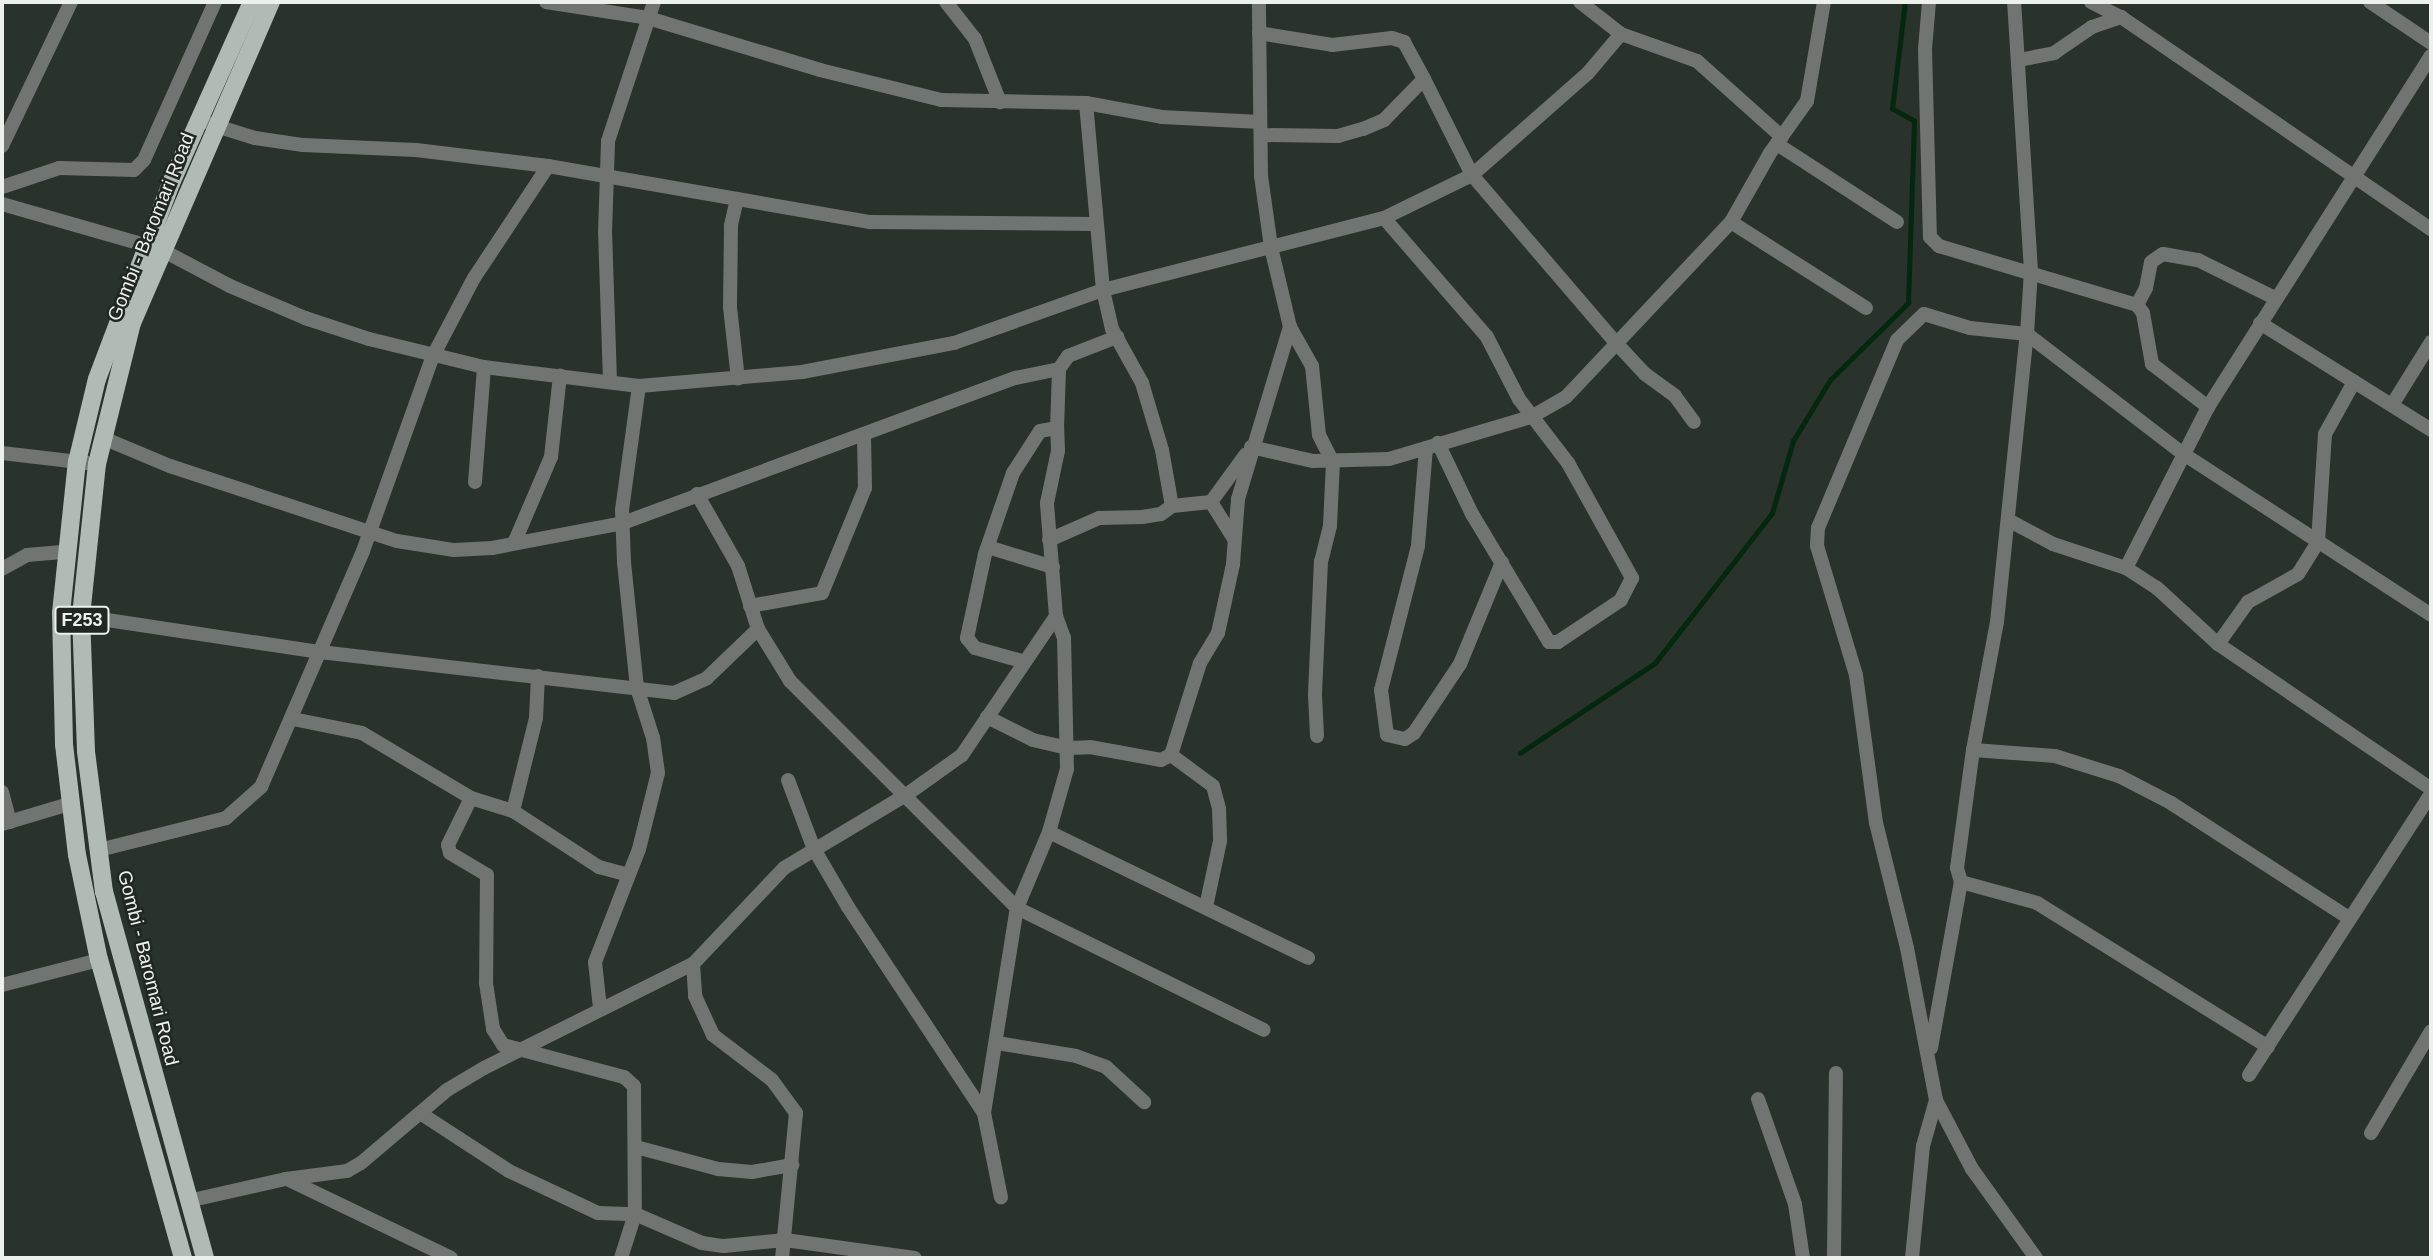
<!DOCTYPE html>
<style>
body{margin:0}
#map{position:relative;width:2433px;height:1260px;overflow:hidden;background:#29322b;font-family:Arial,sans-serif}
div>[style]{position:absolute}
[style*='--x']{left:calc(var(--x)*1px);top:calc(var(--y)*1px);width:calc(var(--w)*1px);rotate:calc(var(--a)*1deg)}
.stream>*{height:4.5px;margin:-2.25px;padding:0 2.25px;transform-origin:2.25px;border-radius:2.25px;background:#03270f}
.minor>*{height:14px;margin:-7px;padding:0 7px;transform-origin:7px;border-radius:7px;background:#717572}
.primary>*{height:18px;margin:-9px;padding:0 9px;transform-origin:9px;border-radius:9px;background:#b2bbb3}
span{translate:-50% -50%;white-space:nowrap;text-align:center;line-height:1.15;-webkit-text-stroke:5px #202821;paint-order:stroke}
.shield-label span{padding:2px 5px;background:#202821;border:2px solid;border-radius:5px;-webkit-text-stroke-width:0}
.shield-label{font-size:18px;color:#ecf1ec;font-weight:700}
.street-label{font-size:19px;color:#ecf1ec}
.frame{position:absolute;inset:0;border:4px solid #ecf1ec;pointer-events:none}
</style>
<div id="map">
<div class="stream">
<div style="--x:1520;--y:753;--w:162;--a:-33.7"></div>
<div style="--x:1655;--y:663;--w:190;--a:-52"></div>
<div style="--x:1772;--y:513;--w:75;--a:-73.7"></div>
<div style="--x:1793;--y:441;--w:71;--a:-58.8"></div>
<div style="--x:1830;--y:380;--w:110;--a:-44.6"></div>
<div style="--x:1908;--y:303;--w:182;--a:-88.1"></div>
<div style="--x:1914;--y:121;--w:25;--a:-151"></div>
<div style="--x:1892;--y:109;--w:108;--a:-83.1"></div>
</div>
<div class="minor">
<div style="--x:546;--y:2;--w:103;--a:8.9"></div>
<div style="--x:648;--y:18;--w:180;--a:16.8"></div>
<div style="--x:820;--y:70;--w:125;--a:13.9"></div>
<div style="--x:941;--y:100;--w:145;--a:1.2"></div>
<div style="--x:1086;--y:103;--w:77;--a:10.4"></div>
<div style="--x:1162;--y:117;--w:98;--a:2.9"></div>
<div style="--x:946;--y:2;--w:47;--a:51.9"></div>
<div style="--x:975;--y:39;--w:68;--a:68.4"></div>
<div style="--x:1580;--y:2;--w:52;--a:38"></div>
<div style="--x:1621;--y:34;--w:81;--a:19.6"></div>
<div style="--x:1697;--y:61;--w:114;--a:41.8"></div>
<div style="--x:1929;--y:2;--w:47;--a:94.9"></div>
<div style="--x:1925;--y:49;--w:188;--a:88.5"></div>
<div style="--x:1930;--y:237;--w:13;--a:45"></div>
<div style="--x:1939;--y:246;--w:207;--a:16.6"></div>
<div style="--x:2137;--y:305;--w:10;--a:53"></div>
<div style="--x:2143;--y:313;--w:52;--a:80"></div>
<div style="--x:2152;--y:364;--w:71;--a:37.5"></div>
<div style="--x:2091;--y:2;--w:34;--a:27"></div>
<div style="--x:2370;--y:2;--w:73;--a:33.9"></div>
<div style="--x:1259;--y:33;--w:74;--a:9.3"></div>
<div style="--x:1332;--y:45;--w:60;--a:-6.7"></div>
<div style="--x:1392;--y:38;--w:13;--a:18"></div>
<div style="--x:1404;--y:42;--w:42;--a:61.6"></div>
<div style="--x:2019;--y:60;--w:36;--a:-11"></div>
<div style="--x:2054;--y:53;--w:46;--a:-34.4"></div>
<div style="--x:2092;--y:27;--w:31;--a:-19"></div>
<div style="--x:2121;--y:17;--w:376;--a:34.4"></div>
<div style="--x:1086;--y:103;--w:188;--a:84.8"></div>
<div style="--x:1103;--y:290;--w:40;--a:77"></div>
<div style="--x:1112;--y:329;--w:62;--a:60.9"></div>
<div style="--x:1142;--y:383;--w:70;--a:73.4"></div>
<div style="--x:1162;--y:450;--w:57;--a:79.9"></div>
<div style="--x:1172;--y:506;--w:39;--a:-6"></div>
<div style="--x:1211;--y:502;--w:59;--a:-53.9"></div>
<div style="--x:210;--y:124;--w:47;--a:17.3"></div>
<div style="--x:255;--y:138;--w:49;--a:8.3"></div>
<div style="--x:303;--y:145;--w:113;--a:2.5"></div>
<div style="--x:416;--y:150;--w:133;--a:6.9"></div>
<div style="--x:548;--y:166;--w:327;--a:9.9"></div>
<div style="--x:870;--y:222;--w:226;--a:0.5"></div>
<div style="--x:1261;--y:135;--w:77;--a:0.7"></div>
<div style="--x:1338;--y:136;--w:26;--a:-16"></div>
<div style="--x:1363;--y:129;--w:23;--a:-23"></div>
<div style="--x:1384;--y:120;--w:57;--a:-45.7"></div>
<div style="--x:1424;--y:79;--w:107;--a:63.4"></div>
<div style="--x:1472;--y:175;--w:223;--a:49.4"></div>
<div style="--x:1617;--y:344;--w:41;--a:47"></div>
<div style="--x:1645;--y:374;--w:37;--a:36"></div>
<div style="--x:1675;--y:396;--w:32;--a:54"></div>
<div style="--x:1777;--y:144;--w:143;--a:33"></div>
<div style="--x:2;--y:146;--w:160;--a:-64.4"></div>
<div style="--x:2;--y:187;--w:60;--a:-18.4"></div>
<div style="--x:59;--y:168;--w:75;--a:1.5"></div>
<div style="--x:134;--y:170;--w:14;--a:-45"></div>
<div style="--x:144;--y:160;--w:173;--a:-65.8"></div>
<div style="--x:737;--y:199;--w:28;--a:103"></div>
<div style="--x:731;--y:226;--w:81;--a:90.7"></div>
<div style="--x:730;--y:307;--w:72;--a:83.7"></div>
<div style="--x:2;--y:204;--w:166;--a:16"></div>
<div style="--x:162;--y:250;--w:77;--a:27.9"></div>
<div style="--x:230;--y:286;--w:82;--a:23.1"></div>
<div style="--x:305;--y:318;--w:67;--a:18.2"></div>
<div style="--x:369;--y:339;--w:118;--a:13.7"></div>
<div style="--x:484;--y:367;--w:156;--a:7"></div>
<div style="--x:639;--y:386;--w:164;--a:-4.9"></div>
<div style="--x:802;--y:372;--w:155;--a:-10.8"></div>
<div style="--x:954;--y:343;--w:158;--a:-19.6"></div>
<div style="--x:1103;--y:290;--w:173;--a:-14.4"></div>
<div style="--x:1271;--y:247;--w:72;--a:-98"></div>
<div style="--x:1261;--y:176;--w:174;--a:-90.7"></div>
<div style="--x:1384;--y:218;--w:157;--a:49.1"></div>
<div style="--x:1487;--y:337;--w:70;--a:62.7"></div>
<div style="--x:1519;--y:399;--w:81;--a:52.6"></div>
<div style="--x:1568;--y:463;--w:132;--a:60.9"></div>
<div style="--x:1632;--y:578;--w:25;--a:117"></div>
<div style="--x:1621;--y:600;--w:76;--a:146.3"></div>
<div style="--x:1558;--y:642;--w:9;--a:180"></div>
<div style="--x:1549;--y:642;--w:149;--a:-121"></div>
<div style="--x:1472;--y:514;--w:79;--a:-115.6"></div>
<div style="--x:1731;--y:222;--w:160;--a:32.5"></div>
<div style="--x:2137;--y:305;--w:19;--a:-62"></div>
<div style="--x:2146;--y:288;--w:26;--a:-79"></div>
<div style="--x:2151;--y:262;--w:14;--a:-34"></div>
<div style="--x:2163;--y:254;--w:36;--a:10"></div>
<div style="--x:2198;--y:260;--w:86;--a:26.3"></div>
<div style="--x:2260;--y:323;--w:202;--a:32"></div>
<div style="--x:1290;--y:327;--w:45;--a:60.6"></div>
<div style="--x:1312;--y:366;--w:69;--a:84.2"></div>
<div style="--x:1319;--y:435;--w:30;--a:63"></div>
<div style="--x:1333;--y:462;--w:64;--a:92.7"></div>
<div style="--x:1330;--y:526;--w:36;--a:104"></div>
<div style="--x:1321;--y:561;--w:134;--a:92.6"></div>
<div style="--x:1315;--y:695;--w:41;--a:87.2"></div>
<div style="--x:1059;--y:369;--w:16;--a:-55"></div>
<div style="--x:1068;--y:356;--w:53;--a:-21.2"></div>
<div style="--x:610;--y:381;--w:148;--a:-91.9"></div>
<div style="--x:605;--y:233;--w:92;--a:-88.1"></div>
<div style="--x:608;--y:141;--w:146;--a:-71.7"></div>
<div style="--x:2392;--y:405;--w:74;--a:-58.2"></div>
<div style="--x:103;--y:438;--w:73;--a:22.7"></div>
<div style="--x:170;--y:466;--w:239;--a:18.3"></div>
<div style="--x:397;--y:541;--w:58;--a:9"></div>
<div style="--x:454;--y:550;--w:38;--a:-3"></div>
<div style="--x:492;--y:548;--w:133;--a:-10.8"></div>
<div style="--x:623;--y:523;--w:419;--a:-20.3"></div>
<div style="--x:1016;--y:378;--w:44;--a:-11.8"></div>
<div style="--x:1059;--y:369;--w:59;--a:91.9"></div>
<div style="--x:1057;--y:428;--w:17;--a:170"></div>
<div style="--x:1040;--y:431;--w:50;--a:122.7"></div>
<div style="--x:1013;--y:473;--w:86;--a:109.1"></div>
<div style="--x:985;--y:554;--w:86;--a:102.1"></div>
<div style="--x:967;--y:638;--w:13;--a:51"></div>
<div style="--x:975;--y:648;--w:49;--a:15.5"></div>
<div style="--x:1251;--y:447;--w:64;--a:12.7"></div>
<div style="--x:1313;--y:461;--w:76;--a:-1.5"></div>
<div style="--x:1389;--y:459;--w:148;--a:-16.5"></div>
<div style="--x:1531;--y:417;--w:40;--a:-29.7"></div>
<div style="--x:1566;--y:397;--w:241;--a:-46.7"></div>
<div style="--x:1731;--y:222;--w:79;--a:-60.5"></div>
<div style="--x:1770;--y:153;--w:64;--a:-54.6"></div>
<div style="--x:1807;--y:101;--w:100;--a:-80.3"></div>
<div style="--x:1426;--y:448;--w:98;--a:94.7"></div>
<div style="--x:1418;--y:546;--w:149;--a:104.4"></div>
<div style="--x:1381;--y:690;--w:45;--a:82.4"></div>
<div style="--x:1387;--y:735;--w:18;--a:13"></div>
<div style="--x:1405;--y:739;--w:11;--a:-34"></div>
<div style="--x:1414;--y:733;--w:83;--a:-56.3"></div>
<div style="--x:1460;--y:664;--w:110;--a:-67.6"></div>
<div style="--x:2;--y:453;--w:86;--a:6.7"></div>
<div style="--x:475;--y:482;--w:115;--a:-85.5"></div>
<div style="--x:697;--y:494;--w:83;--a:60.3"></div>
<div style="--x:738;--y:566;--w:66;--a:72.4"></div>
<div style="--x:758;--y:629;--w:61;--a:58.4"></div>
<div style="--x:790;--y:681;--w:321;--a:45"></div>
<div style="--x:1017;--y:908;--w:275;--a:26.3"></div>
<div style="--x:1211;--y:502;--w:44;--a:58.1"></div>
<div style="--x:2010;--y:521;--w:49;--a:28.1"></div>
<div style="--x:2053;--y:544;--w:77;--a:18.2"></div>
<div style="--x:2126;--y:568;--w:37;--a:33"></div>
<div style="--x:2157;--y:588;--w:83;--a:42.6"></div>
<div style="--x:2218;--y:644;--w:258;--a:34.2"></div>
<div style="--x:1049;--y:540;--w:55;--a:-23.7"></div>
<div style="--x:1099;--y:518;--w:43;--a:-1.3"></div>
<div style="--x:1142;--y:517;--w:19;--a:-9"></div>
<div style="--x:1161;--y:514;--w:14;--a:-36"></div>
<div style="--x:515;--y:541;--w:91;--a:-66.8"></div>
<div style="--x:551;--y:457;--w:82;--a:-83.7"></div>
<div style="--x:988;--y:547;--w:68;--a:17.1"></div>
<div style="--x:2126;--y:568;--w:181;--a:-63"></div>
<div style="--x:2208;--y:407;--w:416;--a:-57.6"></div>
<div style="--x:2;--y:569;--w:29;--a:-29"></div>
<div style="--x:27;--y:555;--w:38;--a:-5"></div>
<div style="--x:750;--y:606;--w:73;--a:-10.2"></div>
<div style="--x:822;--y:593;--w:113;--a:-67.7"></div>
<div style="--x:865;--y:488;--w:51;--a:-91.1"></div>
<div style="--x:81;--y:616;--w:242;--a:8.6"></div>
<div style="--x:320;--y:652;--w:356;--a:6.6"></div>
<div style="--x:674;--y:693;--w:36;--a:-24"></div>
<div style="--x:707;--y:678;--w:71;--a:-43.9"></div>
<div style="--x:2218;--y:644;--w:52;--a:-54.5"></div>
<div style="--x:2248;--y:602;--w:57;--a:-29.2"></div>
<div style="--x:2298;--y:574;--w:38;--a:-58"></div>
<div style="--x:2318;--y:542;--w:108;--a:-86.3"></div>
<div style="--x:2325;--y:434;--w:60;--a:-60.9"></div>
<div style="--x:987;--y:717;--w:51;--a:26.6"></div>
<div style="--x:1033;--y:740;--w:35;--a:13"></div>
<div style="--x:1067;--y:748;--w:23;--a:-2"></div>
<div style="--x:1090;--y:747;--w:72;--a:10.4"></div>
<div style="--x:1161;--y:760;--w:11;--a:-27"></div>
<div style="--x:1171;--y:755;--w:96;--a:-72.5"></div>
<div style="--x:1200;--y:663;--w:35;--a:-59"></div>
<div style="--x:1218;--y:633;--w:71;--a:-77.7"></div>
<div style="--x:1233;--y:564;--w:65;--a:-85.6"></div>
<div style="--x:1238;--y:499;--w:180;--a:-73.2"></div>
<div style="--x:1290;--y:327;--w:82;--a:-103.4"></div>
<div style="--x:1271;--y:247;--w:117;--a:-14.4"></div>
<div style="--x:1384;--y:218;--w:98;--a:-26"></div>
<div style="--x:1472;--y:175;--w:154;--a:-41.3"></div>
<div style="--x:1588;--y:73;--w:51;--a:-49.8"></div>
<div style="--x:293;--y:719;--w:70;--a:11.5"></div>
<div style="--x:362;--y:733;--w:127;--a:30.8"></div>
<div style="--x:471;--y:798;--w:52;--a:116.1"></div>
<div style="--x:448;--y:845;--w:8;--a:76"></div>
<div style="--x:450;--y:853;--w:43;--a:30.7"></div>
<div style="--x:487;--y:875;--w:108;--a:90.5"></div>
<div style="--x:486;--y:983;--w:47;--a:81.3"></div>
<div style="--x:493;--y:1029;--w:19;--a:58"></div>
<div style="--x:503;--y:1045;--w:125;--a:14.8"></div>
<div style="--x:624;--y:1077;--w:13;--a:42"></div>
<div style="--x:634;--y:1086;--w:128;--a:89.6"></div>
<div style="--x:635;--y:1214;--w:46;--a:107.7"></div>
<div style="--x:1973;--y:750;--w:82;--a:4.2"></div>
<div style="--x:2055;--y:756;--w:67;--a:17.4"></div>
<div style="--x:2119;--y:776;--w:59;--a:27.4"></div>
<div style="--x:2171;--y:803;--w:213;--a:32.9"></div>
<div style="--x:1171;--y:755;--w:52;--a:36.4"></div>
<div style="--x:1213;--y:786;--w:24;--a:75"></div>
<div style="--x:1219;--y:809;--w:32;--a:88"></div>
<div style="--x:1220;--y:841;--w:67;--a:102"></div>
<div style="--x:788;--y:780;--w:74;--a:69.4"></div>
<div style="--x:814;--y:849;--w:67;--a:59.6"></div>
<div style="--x:848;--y:907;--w:247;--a:56.6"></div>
<div style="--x:984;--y:1113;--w:86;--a:78.6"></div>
<div style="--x:2;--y:792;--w:31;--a:75"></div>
<div style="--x:471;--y:798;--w:44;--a:17.2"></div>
<div style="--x:513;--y:811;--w:103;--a:33.1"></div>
<div style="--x:599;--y:867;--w:30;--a:15"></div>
<div style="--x:513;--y:811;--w:96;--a:-76.1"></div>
<div style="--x:536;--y:718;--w:42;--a:-87.3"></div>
<div style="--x:2;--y:824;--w:70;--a:-16.6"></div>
<div style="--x:1049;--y:832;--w:288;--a:25.9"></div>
<div style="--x:99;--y:850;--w:131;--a:-14.1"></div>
<div style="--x:226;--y:818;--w:47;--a:-41.5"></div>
<div style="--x:261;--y:787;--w:257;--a:-66.6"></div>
<div style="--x:363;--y:551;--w:207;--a:-70.3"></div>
<div style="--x:433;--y:356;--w:88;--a:-62.3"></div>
<div style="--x:474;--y:278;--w:134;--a:-56.5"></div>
<div style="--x:1961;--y:882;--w:79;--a:15.4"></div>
<div style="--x:2037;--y:903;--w:272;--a:31.9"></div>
<div style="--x:693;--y:964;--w:32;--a:86"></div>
<div style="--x:695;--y:996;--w:43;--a:65.2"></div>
<div style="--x:713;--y:1035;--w:74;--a:37.3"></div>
<div style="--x:772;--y:1080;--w:41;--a:54"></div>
<div style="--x:796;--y:1113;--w:146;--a:95.5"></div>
<div style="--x:2;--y:985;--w:100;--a:-14.5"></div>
<div style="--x:600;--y:1008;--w:46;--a:-96.2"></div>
<div style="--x:595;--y:962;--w:121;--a:-68.7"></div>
<div style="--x:639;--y:849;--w:78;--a:-76"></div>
<div style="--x:658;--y:773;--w:35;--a:-98"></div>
<div style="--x:653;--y:738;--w:52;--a:-107.7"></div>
<div style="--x:637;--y:688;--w:127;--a:-95.9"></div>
<div style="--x:624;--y:562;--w:52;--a:-92.2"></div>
<div style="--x:622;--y:510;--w:125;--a:-82.2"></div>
<div style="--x:997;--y:1043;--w:80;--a:9.3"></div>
<div style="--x:1076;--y:1056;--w:32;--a:20"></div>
<div style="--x:1106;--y:1067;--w:52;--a:42.6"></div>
<div style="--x:1931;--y:1048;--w:169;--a:-79.8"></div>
<div style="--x:1961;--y:882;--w:15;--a:-106"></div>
<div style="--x:1957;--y:868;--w:119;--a:-82.3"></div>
<div style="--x:1973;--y:750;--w:130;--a:-79.4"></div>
<div style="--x:1997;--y:622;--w:290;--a:-84.1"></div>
<div style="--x:2027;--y:334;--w:63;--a:-86.4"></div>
<div style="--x:2031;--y:271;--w:270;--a:-93.6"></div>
<div style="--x:2249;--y:1075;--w:335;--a:-57.1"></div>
<div style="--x:1758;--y:1099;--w:111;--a:70.6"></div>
<div style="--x:1795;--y:1204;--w:55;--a:81.6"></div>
<div style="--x:420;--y:1113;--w:106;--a:33.1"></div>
<div style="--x:509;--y:1171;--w:98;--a:25.3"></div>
<div style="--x:598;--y:1213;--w:37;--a:2"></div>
<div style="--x:635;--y:1214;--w:73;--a:23.4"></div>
<div style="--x:702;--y:1243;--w:22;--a:8"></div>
<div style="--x:724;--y:1246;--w:61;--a:-5.6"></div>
<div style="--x:785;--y:1240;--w:131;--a:7.9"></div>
<div style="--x:984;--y:1113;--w:208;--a:-80.9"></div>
<div style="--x:1017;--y:908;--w:82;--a:-67.2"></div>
<div style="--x:1049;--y:832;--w:66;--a:-74.1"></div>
<div style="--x:1067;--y:769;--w:131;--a:-91.3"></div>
<div style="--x:1064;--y:638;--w:23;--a:-110"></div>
<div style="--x:2371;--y:1133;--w:118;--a:-59.5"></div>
<div style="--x:636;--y:1147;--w:85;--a:15"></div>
<div style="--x:718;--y:1169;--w:34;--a:5"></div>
<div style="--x:752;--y:1172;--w:41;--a:-9.9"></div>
<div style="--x:287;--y:1179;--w:182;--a:25.7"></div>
<div style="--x:188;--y:1201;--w:100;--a:-12.7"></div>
<div style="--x:286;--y:1179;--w:62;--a:-7.5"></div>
<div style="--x:347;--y:1171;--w:16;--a:-30"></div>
<div style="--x:361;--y:1163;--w:113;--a:-40.3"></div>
<div style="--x:447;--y:1090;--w:43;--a:-30.7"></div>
<div style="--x:484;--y:1068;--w:233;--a:-26.5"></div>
<div style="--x:693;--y:964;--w:132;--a:-46.5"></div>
<div style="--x:784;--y:868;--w:142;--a:-30.9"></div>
<div style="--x:906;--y:795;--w:69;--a:-35.5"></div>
<div style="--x:962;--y:755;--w:168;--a:-55.9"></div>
<div style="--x:1056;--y:616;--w:113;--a:-94.6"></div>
<div style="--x:1047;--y:503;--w:53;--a:-78.1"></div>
<div style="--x:1058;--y:451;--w:23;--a:-92"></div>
<div style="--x:1834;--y:1258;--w:185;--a:-89.4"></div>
<div style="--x:1912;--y:1258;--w:113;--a:-84.4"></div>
<div style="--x:1923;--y:1146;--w:48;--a:-74.2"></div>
<div style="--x:2036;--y:1258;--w:110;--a:-125.7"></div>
<div style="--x:1972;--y:1169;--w:78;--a:-117.6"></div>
<div style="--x:1936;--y:1100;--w:155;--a:-100.8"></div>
<div style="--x:1907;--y:948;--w:129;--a:-103.9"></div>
<div style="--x:1876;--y:823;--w:149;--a:-97.7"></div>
<div style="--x:1856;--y:675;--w:135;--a:-106.8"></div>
<div style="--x:1817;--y:546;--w:18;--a:-87"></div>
<div style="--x:1818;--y:528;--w:204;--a:-67.2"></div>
<div style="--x:1897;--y:340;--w:37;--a:-44"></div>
<div style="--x:1924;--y:314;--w:48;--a:16.9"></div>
<div style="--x:1970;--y:328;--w:57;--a:6"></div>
<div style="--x:2027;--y:334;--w:195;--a:37.5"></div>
<div style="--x:2182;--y:453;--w:297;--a:33"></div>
</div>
<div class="primary">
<div style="--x:183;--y:1258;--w:310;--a:-105.7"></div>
<div style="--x:99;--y:960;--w:107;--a:-101.8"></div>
<div style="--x:77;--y:855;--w:112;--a:-96.7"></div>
<div style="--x:64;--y:744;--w:131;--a:-91.3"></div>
<div style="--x:61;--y:613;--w:152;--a:-84"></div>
<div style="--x:77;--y:462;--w:85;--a:-76.5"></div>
<div style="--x:97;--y:379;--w:210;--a:-69.3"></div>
<div style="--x:171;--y:183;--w:198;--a:-65.9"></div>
<div style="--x:205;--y:1258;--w:380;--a:-105.4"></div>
<div style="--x:104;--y:892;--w:142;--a:-97.3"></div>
<div style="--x:86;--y:751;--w:135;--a:-92.1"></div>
<div style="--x:81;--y:616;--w:153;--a:-84"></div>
<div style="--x:97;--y:464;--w:145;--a:-76.1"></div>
<div style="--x:132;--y:323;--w:350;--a:-66.6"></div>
</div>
<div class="shield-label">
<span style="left:82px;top:620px">F253</span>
</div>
<div class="street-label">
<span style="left:151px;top:227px;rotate:-68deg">Gombi - Baromari Road</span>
<span style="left:148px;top:968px;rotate:76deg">Gombi - Baromari Road</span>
</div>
<div class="frame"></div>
</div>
